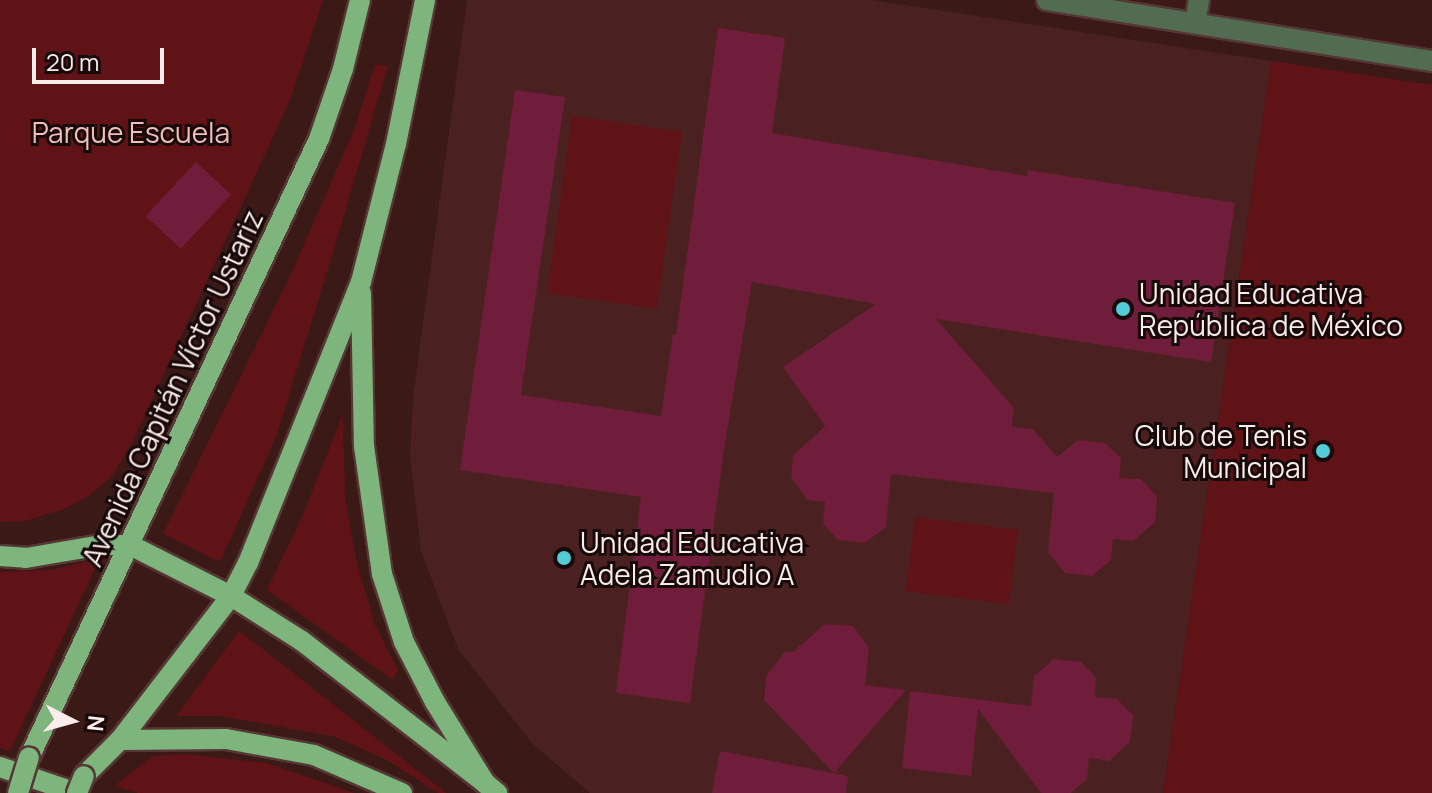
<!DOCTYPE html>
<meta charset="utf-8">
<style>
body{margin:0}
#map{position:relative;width:1432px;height:793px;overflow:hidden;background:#3a1917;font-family:Manrope,sans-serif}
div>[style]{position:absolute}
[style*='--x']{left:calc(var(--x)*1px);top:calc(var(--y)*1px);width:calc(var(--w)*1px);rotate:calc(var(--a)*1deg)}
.built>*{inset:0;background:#4a2120}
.green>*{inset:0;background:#601317;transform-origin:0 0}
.building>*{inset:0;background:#6f1d3a;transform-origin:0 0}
.roads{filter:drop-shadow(2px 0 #553735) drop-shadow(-2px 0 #553735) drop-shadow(0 2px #553735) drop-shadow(0 -2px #553735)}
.minor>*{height:20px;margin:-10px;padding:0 10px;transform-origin:10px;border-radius:10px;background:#526c51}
.primary>*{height:20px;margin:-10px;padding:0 10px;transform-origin:10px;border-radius:10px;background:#7eb57c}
.bridges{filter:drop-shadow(2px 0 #553735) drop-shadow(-2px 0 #553735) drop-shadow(0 2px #553735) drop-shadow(0 -2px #553735)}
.primary-bridge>*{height:20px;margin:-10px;padding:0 10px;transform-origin:10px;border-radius:10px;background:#7eb57c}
.dots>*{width:22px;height:22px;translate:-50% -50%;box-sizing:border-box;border:4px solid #170908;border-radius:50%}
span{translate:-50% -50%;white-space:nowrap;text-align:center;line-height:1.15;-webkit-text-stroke:6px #170908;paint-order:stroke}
.park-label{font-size:28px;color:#f1beba}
.poi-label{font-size:28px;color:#fcedec}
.left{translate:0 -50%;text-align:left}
.right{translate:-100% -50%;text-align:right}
.street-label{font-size:28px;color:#fcedec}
.north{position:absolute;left:32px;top:681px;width:80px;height:80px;-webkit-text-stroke:6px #170908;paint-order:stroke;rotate:96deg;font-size:22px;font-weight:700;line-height:32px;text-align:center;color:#fcedec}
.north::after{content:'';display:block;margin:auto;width:28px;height:36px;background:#fcedec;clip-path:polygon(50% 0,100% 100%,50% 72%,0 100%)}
.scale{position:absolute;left:32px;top:48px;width:132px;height:36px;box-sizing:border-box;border:4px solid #fcedec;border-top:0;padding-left:10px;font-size:24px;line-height:28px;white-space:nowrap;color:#fcedec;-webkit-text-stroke:6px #170908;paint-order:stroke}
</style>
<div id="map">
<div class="built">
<div style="clip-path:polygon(467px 0,872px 0,1271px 61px,1163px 793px,590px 793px,532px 743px,458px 649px,421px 551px,410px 454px,413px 397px)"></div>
</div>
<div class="green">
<div style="clip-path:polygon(0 0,323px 0,291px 98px,133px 441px,112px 476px,89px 496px,62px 510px,24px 521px,0 522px)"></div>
<div style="clip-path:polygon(1271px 61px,1432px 85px,1432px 793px,1163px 793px)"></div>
<div style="clip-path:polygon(375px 64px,388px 66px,331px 259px,276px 437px,220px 562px,163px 534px,291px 274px,354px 130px)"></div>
<div style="left:572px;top:116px;width:111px;height:179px;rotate:8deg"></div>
<div style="clip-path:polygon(343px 414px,345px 497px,356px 559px,375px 625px,398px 670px,393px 680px,267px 590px,302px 517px)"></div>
<div style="left:915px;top:517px;width:104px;height:75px;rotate:7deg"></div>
<div style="clip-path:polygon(100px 558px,10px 751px,0 748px,0 572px,52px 570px)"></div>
<div style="clip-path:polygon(239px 631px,246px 636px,446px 793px,438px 793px,387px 760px,335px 737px,221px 716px,176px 716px)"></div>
<div style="clip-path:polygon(184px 754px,267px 763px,354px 793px,138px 793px,114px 786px,153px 756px)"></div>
</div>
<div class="building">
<div style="clip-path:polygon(718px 28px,785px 38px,772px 133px,1027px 176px,1028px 170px,1235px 203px,1211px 362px,936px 319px,1014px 408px,1012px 427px,1033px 429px,1057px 457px,1078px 440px,1105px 443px,1121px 458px,1119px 478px,1141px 479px,1157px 496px,1155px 522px,1133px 541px,1113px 539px,1111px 560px,1092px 576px,1065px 573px,1048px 552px,1054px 493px,891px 474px,886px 527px,865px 543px,838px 540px,823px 524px,825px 502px,807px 500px,791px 477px,793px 456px,825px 426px,783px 367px,876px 304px,752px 282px,724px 450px,690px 703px,616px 693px,641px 497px,460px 470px,515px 90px,565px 97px,521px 395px,661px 416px,673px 334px,676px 335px)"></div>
<div style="left:196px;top:162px;width:48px;height:74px;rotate:43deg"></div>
<div style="clip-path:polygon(825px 624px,853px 626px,869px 648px,865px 685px,906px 690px,834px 773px,764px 700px,766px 676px,785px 652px,793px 652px)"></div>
<div style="clip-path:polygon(1054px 659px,1081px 662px,1096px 678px,1095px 697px,1117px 699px,1133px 715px,1130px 742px,1109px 761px,1089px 758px,1087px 779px,1071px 793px,1041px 793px,978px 709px,971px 776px,902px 768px,910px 691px,1031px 706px,1034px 676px)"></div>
<div style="clip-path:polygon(720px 751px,848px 776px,846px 793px,712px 793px)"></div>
</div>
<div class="roads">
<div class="minor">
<div style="--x:1047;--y:0;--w:390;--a:9"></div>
<div style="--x:1195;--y:23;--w:23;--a:-80"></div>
</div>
<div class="primary">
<div style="--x:361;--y:293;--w:153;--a:88.9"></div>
<div style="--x:364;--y:446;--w:129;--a:82"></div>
<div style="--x:382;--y:574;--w:71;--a:72.1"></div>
<div style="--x:404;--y:642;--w:68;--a:62.7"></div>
<div style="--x:435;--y:702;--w:95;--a:58.3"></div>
<div style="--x:485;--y:783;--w:16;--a:40"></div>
<div style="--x:0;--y:556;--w:26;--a:4"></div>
<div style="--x:26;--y:558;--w:76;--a:-9.8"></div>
<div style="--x:101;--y:545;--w:29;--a:0"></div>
<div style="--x:130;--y:545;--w:113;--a:26.8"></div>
<div style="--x:231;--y:596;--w:84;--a:32.4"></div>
<div style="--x:302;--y:641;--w:232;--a:37.8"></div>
<div style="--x:120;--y:740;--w:106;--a:-0.5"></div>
<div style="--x:226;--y:739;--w:89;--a:10.3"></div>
<div style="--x:314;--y:755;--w:96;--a:23.4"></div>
<div style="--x:29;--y:758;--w:684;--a:-64.9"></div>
<div style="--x:319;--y:139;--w:74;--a:-71.1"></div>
<div style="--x:343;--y:69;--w:71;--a:-76.2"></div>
<div style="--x:0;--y:767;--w:81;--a:18.7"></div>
<div style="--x:84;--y:776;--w:51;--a:-45"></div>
<div style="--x:120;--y:740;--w:182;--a:-52.4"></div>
<div style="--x:231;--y:596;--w:37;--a:-63"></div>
<div style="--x:248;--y:563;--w:303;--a:-68.1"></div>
<div style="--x:361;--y:282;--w:142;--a:-75.8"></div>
<div style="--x:396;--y:144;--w:147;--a:-78.6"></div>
</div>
</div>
<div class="bridges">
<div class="primary-bridge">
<div style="--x:18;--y:793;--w:37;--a:-73"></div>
<div style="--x:77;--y:793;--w:18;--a:-68"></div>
</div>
</div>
<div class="dots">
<div style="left:1123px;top:309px;background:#52ccd6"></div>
<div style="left:1323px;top:451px;background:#52ccd6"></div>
<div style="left:564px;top:558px;background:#52ccd6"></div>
</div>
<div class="park-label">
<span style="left:131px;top:132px">Parque Escuela</span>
</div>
<div class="poi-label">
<span class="left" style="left:1139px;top:309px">Unidad Educativa<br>República de México</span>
<span class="right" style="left:1307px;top:451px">Club de Tenis<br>Municipal</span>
<span class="left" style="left:580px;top:558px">Unidad Educativa<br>Adela Zamudio A</span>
</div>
<div class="street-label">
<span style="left:172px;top:388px;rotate:-65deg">Avenida Capitán Víctor Ustariz</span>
</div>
<div class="north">N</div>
<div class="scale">20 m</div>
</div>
